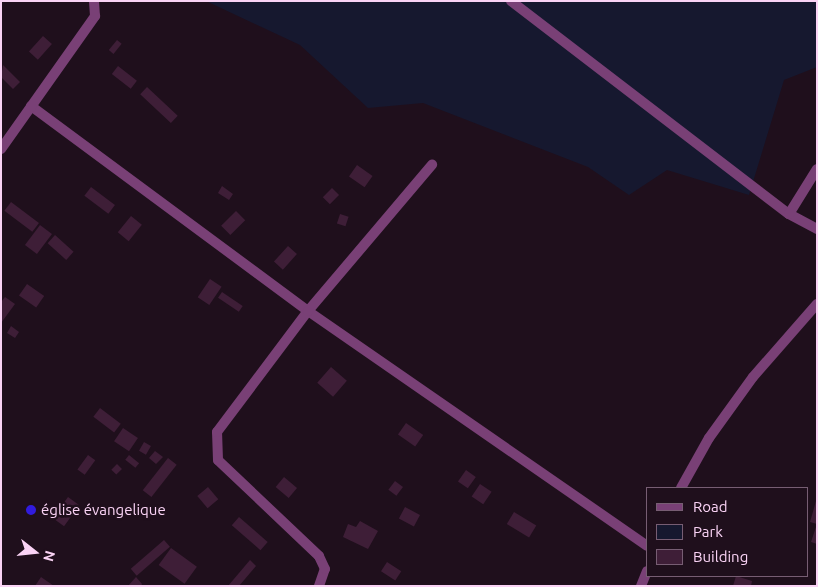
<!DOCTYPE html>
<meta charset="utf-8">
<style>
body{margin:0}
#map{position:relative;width:818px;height:587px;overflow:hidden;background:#1f0f1c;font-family:Ubuntu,sans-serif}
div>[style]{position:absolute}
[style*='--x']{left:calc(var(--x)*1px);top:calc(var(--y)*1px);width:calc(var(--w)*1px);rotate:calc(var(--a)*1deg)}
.green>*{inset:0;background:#16182f}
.building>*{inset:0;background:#3e1e37;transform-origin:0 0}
.street>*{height:10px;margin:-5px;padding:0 5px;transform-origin:5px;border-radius:5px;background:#794076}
.dots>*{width:14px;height:14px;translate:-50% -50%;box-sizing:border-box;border:2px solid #1f0f1c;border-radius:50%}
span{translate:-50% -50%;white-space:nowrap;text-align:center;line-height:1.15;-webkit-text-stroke:5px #1f0f1c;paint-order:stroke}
.poi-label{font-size:15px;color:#fad3f5}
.left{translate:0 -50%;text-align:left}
.frame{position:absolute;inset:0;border:2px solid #fad3f5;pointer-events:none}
.legend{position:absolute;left:646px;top:487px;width:162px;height:90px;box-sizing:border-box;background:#1f0f1c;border:1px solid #775d73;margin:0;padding:6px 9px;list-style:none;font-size:15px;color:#fad3f5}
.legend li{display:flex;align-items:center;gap:10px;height:25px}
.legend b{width:25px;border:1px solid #775d73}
.north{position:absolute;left:10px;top:527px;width:50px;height:50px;-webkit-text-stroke:4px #1f0f1c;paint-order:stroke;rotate:106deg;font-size:14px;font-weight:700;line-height:20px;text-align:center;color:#fad3f5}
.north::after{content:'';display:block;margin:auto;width:18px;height:22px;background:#fad3f5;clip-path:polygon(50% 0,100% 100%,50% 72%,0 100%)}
</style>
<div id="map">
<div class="green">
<div style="clip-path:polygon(206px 1px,817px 1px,817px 67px,784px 80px,749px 195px,667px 170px,629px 195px,588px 167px,423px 103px,368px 108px,300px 45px)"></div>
</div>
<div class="building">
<div style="left:43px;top:36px;width:12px;height:21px;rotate:42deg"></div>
<div style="left:117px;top:40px;width:6px;height:13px;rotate:39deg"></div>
<div style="clip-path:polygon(3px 65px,20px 82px,13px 89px,1px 77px)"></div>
<div style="left:118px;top:66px;width:24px;height:10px;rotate:38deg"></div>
<div style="left:147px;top:87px;width:42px;height:10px;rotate:43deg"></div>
<div style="left:357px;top:165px;width:19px;height:14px;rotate:35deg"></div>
<div style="clip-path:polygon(222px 186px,233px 194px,229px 200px,218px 193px)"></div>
<div style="left:91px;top:187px;width:30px;height:11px;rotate:37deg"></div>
<div style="left:332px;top:188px;width:10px;height:13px;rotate:45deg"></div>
<div style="left:11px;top:202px;width:35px;height:11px;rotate:37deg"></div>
<div style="left:236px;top:211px;width:13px;height:21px;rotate:45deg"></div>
<div style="left:340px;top:214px;width:9px;height:10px;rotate:18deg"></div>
<div style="left:131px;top:216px;width:14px;height:21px;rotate:39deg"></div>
<div style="left:40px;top:225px;width:15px;height:25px;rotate:37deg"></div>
<div style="left:55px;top:235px;width:25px;height:11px;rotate:42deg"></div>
<div style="left:288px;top:246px;width:12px;height:21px;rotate:42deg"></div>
<div style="left:210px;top:279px;width:14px;height:22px;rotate:34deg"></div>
<div style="left:27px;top:284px;width:21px;height:14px;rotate:35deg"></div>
<div style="left:222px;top:292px;width:25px;height:7px;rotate:34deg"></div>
<div style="clip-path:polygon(5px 297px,15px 304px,1px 323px,1px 302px)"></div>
<div style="clip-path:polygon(11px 326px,19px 332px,15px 338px,7px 333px)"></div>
<div style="left:331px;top:367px;width:21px;height:21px;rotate:41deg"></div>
<div style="left:100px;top:408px;width:26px;height:11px;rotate:37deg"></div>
<div style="left:406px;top:423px;width:21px;height:14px;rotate:35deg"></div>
<div style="left:123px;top:428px;width:18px;height:16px;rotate:34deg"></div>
<div style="left:144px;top:442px;width:8px;height:10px;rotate:30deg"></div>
<div style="clip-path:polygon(155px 451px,163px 457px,156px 464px,149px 458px)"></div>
<div style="left:88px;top:455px;width:9px;height:18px;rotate:36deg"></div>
<div style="left:129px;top:455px;width:13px;height:6px;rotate:39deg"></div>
<div style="left:168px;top:458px;width:11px;height:41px;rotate:38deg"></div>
<div style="left:117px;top:464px;width:7px;height:8px;rotate:45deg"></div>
<div style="left:466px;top:470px;width:12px;height:14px;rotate:35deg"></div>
<div style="left:284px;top:477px;width:17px;height:13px;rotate:40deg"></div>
<div style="left:395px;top:481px;width:10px;height:11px;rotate:37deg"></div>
<div style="left:480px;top:484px;width:14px;height:15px;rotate:34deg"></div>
<div style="left:208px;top:487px;width:16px;height:14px;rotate:50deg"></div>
<div style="left:68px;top:497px;width:14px;height:26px;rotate:36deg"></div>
<div style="clip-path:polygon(816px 501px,817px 501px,817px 524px,810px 522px)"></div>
<div style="left:405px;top:507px;width:17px;height:13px;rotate:28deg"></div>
<div style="left:514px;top:512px;width:26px;height:14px;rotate:31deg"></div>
<div style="left:239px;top:517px;width:38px;height:11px;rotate:41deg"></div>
<div style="clip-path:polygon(360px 521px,378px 531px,368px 549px,343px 537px,348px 524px,356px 527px)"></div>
<div style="clip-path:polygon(816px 527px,817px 527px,817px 544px,811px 542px)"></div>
<div style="left:164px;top:540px;width:9px;height:44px;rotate:49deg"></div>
<div style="left:171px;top:548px;width:32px;height:21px;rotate:36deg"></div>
<div style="clip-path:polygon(250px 560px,256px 566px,239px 586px,228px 586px)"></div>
<div style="left:387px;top:562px;width:17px;height:11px;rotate:33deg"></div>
<div style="clip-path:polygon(736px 576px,752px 581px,751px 586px,733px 586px)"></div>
<div style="clip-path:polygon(41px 577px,54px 586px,35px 586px)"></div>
<div style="clip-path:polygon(136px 577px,142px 584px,141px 586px,128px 586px)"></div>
</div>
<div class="street">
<div style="--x:511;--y:1;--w:350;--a:37.5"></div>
<div style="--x:789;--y:214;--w:32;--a:28"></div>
<div style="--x:31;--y:106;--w:345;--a:36.5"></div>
<div style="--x:308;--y:311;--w:412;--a:34.7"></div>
<div style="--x:1;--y:149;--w:163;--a:-54.7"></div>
<div style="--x:95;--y:16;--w:15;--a:-94"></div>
<div style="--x:789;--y:214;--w:53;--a:-58.1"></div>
<div style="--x:681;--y:488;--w:57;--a:-60.8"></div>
<div style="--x:709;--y:438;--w:75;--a:-54.2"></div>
<div style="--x:753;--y:377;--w:97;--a:-48.8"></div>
<div style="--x:319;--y:586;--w:18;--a:-71"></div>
<div style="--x:325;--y:569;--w:14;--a:-115"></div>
<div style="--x:319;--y:556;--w:139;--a:-136.5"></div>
<div style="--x:218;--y:460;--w:28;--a:-92"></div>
<div style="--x:217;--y:432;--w:151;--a:-53.1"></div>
<div style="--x:308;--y:311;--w:192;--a:-49.7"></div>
<div style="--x:641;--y:586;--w:16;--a:-68"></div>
</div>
<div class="dots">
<div style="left:31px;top:510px;background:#311bde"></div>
</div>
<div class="poi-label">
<span class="left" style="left:41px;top:510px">église évangelique</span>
</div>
<div class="frame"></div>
<ul class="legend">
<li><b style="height:6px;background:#794076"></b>Road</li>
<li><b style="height:14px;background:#16182f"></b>Park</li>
<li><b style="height:14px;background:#3e1e37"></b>Building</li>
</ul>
<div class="north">N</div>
</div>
